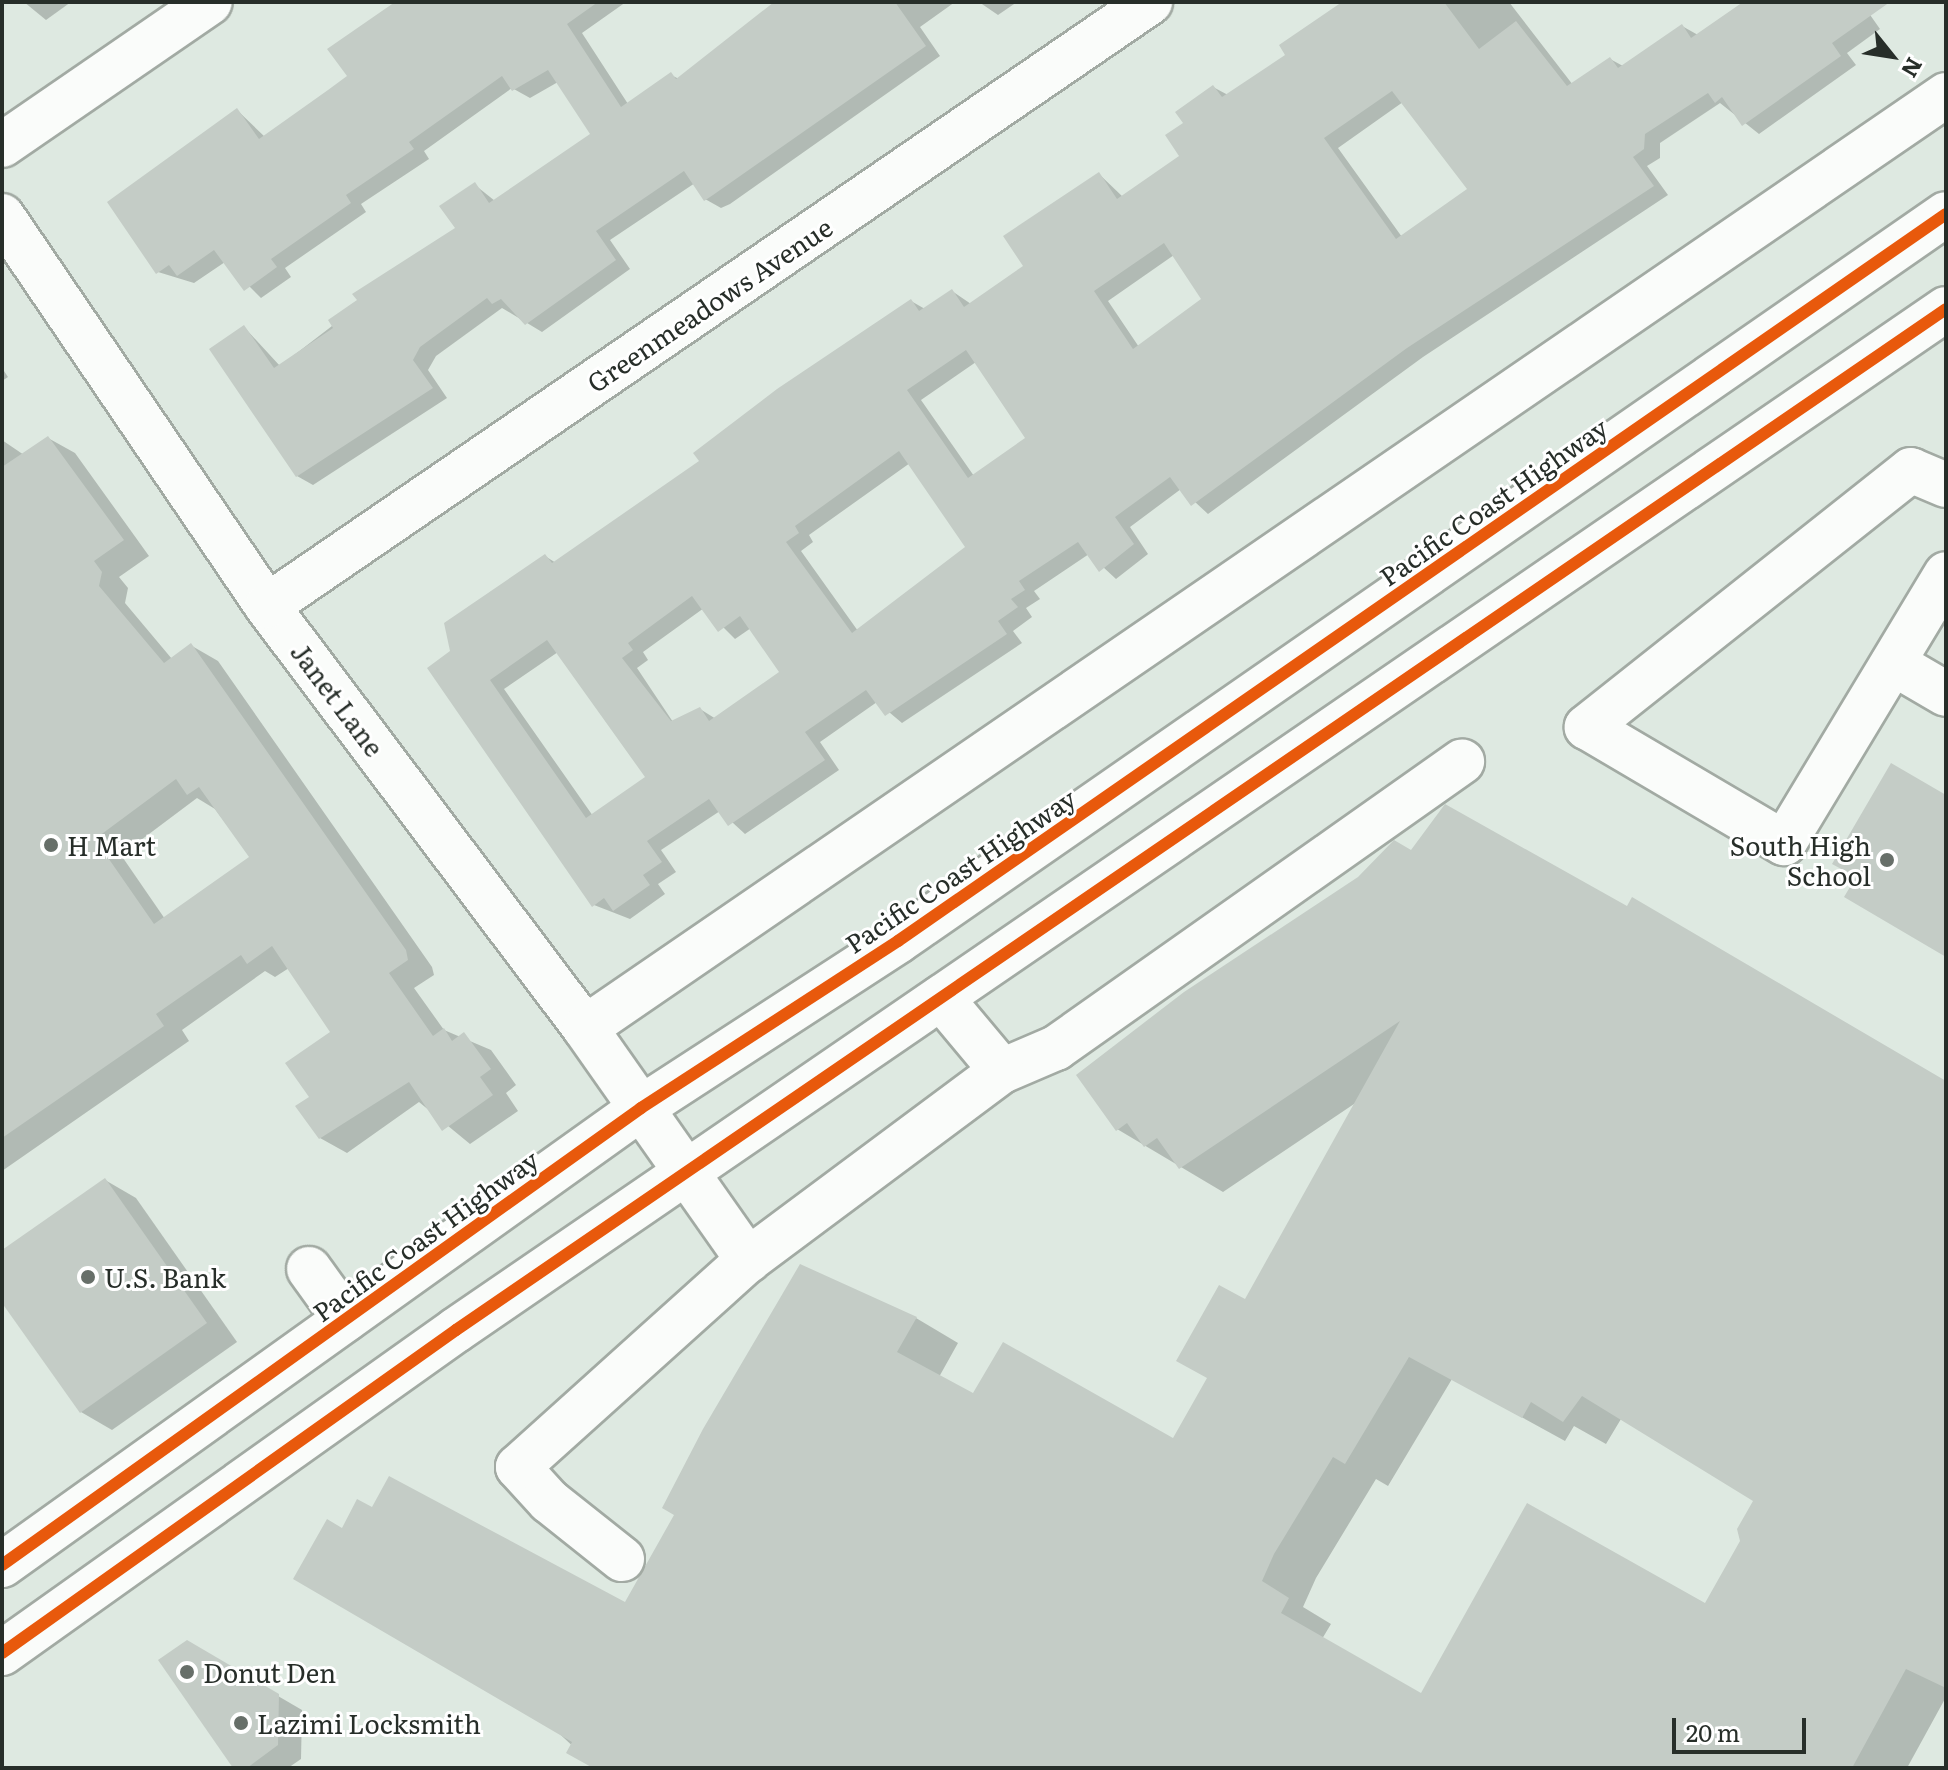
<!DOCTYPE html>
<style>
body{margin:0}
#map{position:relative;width:1948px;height:1770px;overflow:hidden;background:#dee9e1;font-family:Literata,serif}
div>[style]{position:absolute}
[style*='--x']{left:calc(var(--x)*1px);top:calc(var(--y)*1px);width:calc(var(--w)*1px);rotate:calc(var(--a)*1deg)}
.shadow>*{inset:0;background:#0003}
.building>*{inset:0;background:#c4ccc6}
.roads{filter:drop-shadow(2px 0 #a2aaa3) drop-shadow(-2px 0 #a2aaa3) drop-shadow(0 2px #a2aaa3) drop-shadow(0 -2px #a2aaa3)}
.minor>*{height:44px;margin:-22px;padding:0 22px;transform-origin:22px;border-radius:22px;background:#fafcfa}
.highway>*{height:44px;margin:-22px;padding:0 22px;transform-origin:22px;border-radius:22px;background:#fafcfa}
.cycleway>*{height:12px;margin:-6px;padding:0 6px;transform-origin:6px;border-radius:6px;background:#e8590c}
.dots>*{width:22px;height:22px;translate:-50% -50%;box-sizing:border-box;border:4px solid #fff;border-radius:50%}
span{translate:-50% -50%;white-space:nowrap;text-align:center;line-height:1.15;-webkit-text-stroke:6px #fff;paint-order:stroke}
.street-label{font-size:26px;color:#272e29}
.poi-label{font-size:26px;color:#272e29}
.left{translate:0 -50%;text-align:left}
.right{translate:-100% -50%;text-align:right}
.frame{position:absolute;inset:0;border:4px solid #272e29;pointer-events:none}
.north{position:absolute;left:1852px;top:16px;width:80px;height:80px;-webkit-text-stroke:6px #fff;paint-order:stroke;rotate:120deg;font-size:22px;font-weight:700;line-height:32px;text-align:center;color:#272e29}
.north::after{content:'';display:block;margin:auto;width:28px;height:36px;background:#272e29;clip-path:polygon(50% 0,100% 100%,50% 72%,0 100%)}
.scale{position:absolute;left:1672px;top:1718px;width:134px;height:36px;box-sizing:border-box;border:4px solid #272e29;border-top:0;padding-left:10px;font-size:24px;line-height:28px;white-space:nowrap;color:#272e29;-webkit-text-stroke:6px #fff;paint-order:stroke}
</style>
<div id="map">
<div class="shadow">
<div style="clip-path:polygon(24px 2px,71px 2px,46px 20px)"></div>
<div style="clip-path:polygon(397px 2px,626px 2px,582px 33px,628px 104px,671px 75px,679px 79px,779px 2px,955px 2px,920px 27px,940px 56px,730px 204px,721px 208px,705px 199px,695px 183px,610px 240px,630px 269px,542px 332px,502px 308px,436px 356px,428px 370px,447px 398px,313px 485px,297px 476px,244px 327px,280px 366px,458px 229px,475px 185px,495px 201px,592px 134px,558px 82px,530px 98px,512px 88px,424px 151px,429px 159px,361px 204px,366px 212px,285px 268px,291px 277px,261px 298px,225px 262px,194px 283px,158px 272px,238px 111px,265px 137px,349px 77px)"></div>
<div style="clip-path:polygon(979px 2px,1017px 2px,998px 15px)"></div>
<div style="clip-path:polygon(evenodd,1344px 2px,1509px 2px,1573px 85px,1610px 59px,1623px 66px,1682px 26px,1698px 35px,1746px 2px,1861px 2px,1880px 29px,1847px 53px,1856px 65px,1759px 134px,1720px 103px,1660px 143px,1660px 158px,1647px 166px,1668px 195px,1423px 357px,1208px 514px,1181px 489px,1130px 527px,1148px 554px,1116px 579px,1089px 554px,1034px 591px,1040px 599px,1026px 608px,1032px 617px,1013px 631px,1022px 643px,902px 723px,877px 702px,820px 742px,839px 770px,745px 834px,720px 811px,661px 850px,676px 872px,658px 884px,665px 894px,630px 919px,594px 905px,453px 652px,545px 556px,556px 563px,702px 462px,911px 301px,925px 309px,952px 291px,971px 304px,1026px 267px,1099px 174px,1123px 197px,1182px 156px,1186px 123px,1213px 87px,1228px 95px,1288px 55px,1344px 2px,1403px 102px,1470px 189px,1402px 237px,1338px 148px,1403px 102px,1344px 2px,1174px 255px,1204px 300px,1139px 347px,1108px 301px,1174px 255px,1344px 2px,976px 362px,1028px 438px,974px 476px,921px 400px,976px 362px,1344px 2px,910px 463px,967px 548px,858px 631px,801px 551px,813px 542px,809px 535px,910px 463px,1344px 2px,704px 608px,735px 639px,751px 628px,782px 673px,716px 719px,700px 709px,673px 722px,637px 668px,648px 660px,643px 652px,704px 608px,1344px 2px,558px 652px,647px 777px,593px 816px,504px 689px,558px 652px)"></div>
<div style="clip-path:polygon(2px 368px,8px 377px,2px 381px)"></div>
<div style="clip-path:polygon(evenodd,48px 438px,75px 453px,149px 556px,119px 577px,128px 588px,125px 603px,172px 659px,192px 646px,218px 661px,432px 967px,434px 975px,414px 988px,444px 1030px,491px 1050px,516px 1085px,506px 1093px,518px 1111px,470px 1144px,419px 1102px,347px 1153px,320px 1138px,311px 1097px,333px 1032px,289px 968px,275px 977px,265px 971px,182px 1030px,189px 1041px,2px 1171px,2px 440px,24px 455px,48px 438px,197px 798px,215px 809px,252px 858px,165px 919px,121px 855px,197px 798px)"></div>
<div style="clip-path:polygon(evenodd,1412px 853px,1946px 1083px,1946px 1697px,1907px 1768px,596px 1768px,342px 1530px,372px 1510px,626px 1605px,916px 1318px,958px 1343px,939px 1377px,974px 1396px,1174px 1441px,1357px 1102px,1223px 1192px,1117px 1129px,1412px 853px,1452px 1379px,1565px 1441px,1574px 1426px,1606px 1444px,1621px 1419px,1756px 1500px,1743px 1541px,1705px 1605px,1422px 1696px,1322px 1639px,1331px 1624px,1303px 1607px,1316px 1578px,1376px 1479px,1388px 1486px,1452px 1379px)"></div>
<div style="clip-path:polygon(105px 1180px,136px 1198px,237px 1342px,112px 1430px,81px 1412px,2px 1300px,2px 1253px)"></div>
<div style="clip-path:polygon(187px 1643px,302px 1710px,301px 1759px,288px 1768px,235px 1768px)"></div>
</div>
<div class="building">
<div style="clip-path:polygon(395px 2px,598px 2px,567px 24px,621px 107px,671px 72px,676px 79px,774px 2px,895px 2px,926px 46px,713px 195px,704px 201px,684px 171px,596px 231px,616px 260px,525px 325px,501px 299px,492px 304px,487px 298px,420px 347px,413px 360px,433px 388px,296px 477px,209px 349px,244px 325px,274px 368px,333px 328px,328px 320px,357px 300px,352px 294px,455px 228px,439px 206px,475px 182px,489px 203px,590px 134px,548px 70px,512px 91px,502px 76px,409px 142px,414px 149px,346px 195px,351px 203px,271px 259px,277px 267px,244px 291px,214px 250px,177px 276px,169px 265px,156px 274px,107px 202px,237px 108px,259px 139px,328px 90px,347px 76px,327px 49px)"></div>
<div style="clip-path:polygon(evenodd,1342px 2px,1444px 2px,1479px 49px,1516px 21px,1567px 86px,1610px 57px,1618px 68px,1682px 24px,1691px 38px,1743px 2px,1890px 2px,1832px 43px,1841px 56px,1742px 126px,1722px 97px,1715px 103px,1708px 93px,1645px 134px,1644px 149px,1633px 157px,1654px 186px,1407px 348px,1191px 506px,1170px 477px,1115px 517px,1134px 544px,1099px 572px,1078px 542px,1019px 581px,1025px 590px,1011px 599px,1018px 607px,998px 621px,1007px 634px,885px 716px,866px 690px,805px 732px,825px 760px,728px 826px,709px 799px,647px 841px,662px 862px,643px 875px,650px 885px,613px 911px,604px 898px,592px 907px,427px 668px,450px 651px,444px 623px,545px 554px,552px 563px,699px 461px,693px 453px,777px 389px,911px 299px,919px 311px,952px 289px,964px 307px,1023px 266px,1003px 236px,1099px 172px,1117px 199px,1179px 156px,1165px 135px,1183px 123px,1175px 112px,1213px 85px,1222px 97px,1285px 55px,1279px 45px,1342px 2px,1392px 91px,1467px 189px,1396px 239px,1324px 138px,1392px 91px,1342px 2px,1164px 243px,1201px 299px,1133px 349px,1094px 291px,1164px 243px,1342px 2px,966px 350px,1025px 438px,968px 478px,907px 390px,966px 350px,1342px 2px,899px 451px,965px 547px,852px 633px,786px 542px,799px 533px,795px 526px,899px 451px,1342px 2px,692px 596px,718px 632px,740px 616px,779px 672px,709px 721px,700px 707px,671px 721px,622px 658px,633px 650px,628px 643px,692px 596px,1342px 2px,547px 640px,645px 777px,586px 818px,490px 680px,547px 640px)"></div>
<div style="clip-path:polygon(evenodd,48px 436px,124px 540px,94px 561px,102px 572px,99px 586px,164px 663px,191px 643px,406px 950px,408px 960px,389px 973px,433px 1036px,444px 1028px,452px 1041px,464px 1032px,491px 1069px,480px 1077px,493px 1095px,442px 1131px,409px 1082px,319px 1139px,295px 1106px,309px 1097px,285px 1063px,330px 1032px,272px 946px,247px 964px,241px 955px,156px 1014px,164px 1026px,2px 1138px,2px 467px,48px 436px,176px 779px,187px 795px,199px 787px,249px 857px,154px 924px,95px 839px,176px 779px)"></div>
<div style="clip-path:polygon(1891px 763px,1946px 795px,1946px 957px,1844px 897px,1856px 877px,1832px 864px)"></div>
<div style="clip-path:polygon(evenodd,1445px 804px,1627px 906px,1632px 897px,1946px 1081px,1946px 1688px,1906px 1669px,1852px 1768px,593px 1768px,566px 1753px,572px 1742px,293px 1579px,327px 1519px,342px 1528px,357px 1499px,372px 1507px,389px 1476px,625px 1602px,674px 1515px,662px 1508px,703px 1429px,800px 1264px,917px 1317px,897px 1352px,973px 1393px,1003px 1342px,1173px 1438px,1207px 1378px,1176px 1361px,1219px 1285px,1245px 1299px,1400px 1021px,1179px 1169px,1157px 1138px,1144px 1147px,1127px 1123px,1116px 1131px,1076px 1075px,1184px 992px,1358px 877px,1394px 840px,1411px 850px,1445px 804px,1409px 1357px,1522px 1418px,1531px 1402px,1563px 1422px,1582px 1396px,1753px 1501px,1737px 1529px,1740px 1541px,1705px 1603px,1527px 1503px,1421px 1693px,1281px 1613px,1289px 1598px,1262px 1581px,1274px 1554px,1333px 1457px,1345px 1464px,1409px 1357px)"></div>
<div style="clip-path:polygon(105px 1178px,207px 1323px,80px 1413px,2px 1303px,2px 1250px)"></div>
<div style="clip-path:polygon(187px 1640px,279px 1694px,278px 1745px,247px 1768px,233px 1768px,158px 1660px)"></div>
</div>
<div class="roads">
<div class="minor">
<div style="--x:2;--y:145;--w:252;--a:-34.5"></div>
<div style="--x:2;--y:216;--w:472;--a:55.8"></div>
<div style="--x:267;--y:606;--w:528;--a:53"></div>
<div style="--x:585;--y:1028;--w:284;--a:54.9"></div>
<div style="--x:1946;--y:485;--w:38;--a:-157"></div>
<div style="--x:1911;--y:470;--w:414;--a:141.6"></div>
<div style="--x:1587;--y:727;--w:229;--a:30.5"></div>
<div style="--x:1784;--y:843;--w:314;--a:-58.9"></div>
<div style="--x:267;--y:606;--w:1070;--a:-34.37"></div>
<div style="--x:1893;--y:663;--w:61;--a:30.3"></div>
<div style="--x:941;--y:998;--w:95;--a:50.1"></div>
<div style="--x:1002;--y:1071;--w:59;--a:-23.1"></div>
<div style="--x:1056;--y:1048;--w:497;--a:-35.2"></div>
<div style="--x:585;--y:1028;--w:1650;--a:-34.43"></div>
<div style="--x:309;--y:1269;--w:62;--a:54.2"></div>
<div style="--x:622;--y:1559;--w:93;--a:-141.5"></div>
<div style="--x:549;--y:1501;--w:46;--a:-132.4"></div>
<div style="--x:518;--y:1467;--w:309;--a:-42"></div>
<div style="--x:748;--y:1260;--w:317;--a:-36.7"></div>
</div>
<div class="highway">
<div style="--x:2;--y:1565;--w:786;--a:-35.57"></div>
<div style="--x:641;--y:1108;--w:306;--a:-33"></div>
<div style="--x:898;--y:941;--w:1275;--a:-34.75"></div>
<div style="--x:2;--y:1653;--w:557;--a:-35.43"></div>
<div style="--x:456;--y:1330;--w:1806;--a:-34.42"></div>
</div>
</div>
<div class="cycleway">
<div style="--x:2;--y:1565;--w:786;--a:-35.57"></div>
<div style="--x:641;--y:1108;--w:306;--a:-33"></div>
<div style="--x:898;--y:941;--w:1275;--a:-34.75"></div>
<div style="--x:2;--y:1653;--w:557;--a:-35.43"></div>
<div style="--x:456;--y:1330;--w:1806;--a:-34.42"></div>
</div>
<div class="dots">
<div style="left:51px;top:845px;background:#676f69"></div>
<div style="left:1887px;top:860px;background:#676f69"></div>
<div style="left:88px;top:1277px;background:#676f69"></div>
<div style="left:187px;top:1672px;background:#676f69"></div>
<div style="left:241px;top:1723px;background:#676f69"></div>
</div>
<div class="street-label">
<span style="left:709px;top:304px;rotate:-34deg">Greenmeadows Avenue</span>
<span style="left:1493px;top:501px;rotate:-35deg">Pacific Coast Highway</span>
<span style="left:338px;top:699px;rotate:53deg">Janet Lane</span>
<span style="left:960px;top:870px;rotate:-34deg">Pacific Coast Highway</span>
<span style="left:425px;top:1235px;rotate:-36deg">Pacific Coast Highway</span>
</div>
<div class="poi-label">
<span class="left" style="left:67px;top:845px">H Mart</span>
<span class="right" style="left:1871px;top:860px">South High<br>School</span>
<span class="left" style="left:104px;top:1277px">U.S. Bank</span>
<span class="left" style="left:203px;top:1672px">Donut Den</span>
<span class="left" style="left:257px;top:1723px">Lazimi Locksmith</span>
</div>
<div class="frame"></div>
<div class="north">N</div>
<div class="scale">20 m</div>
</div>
